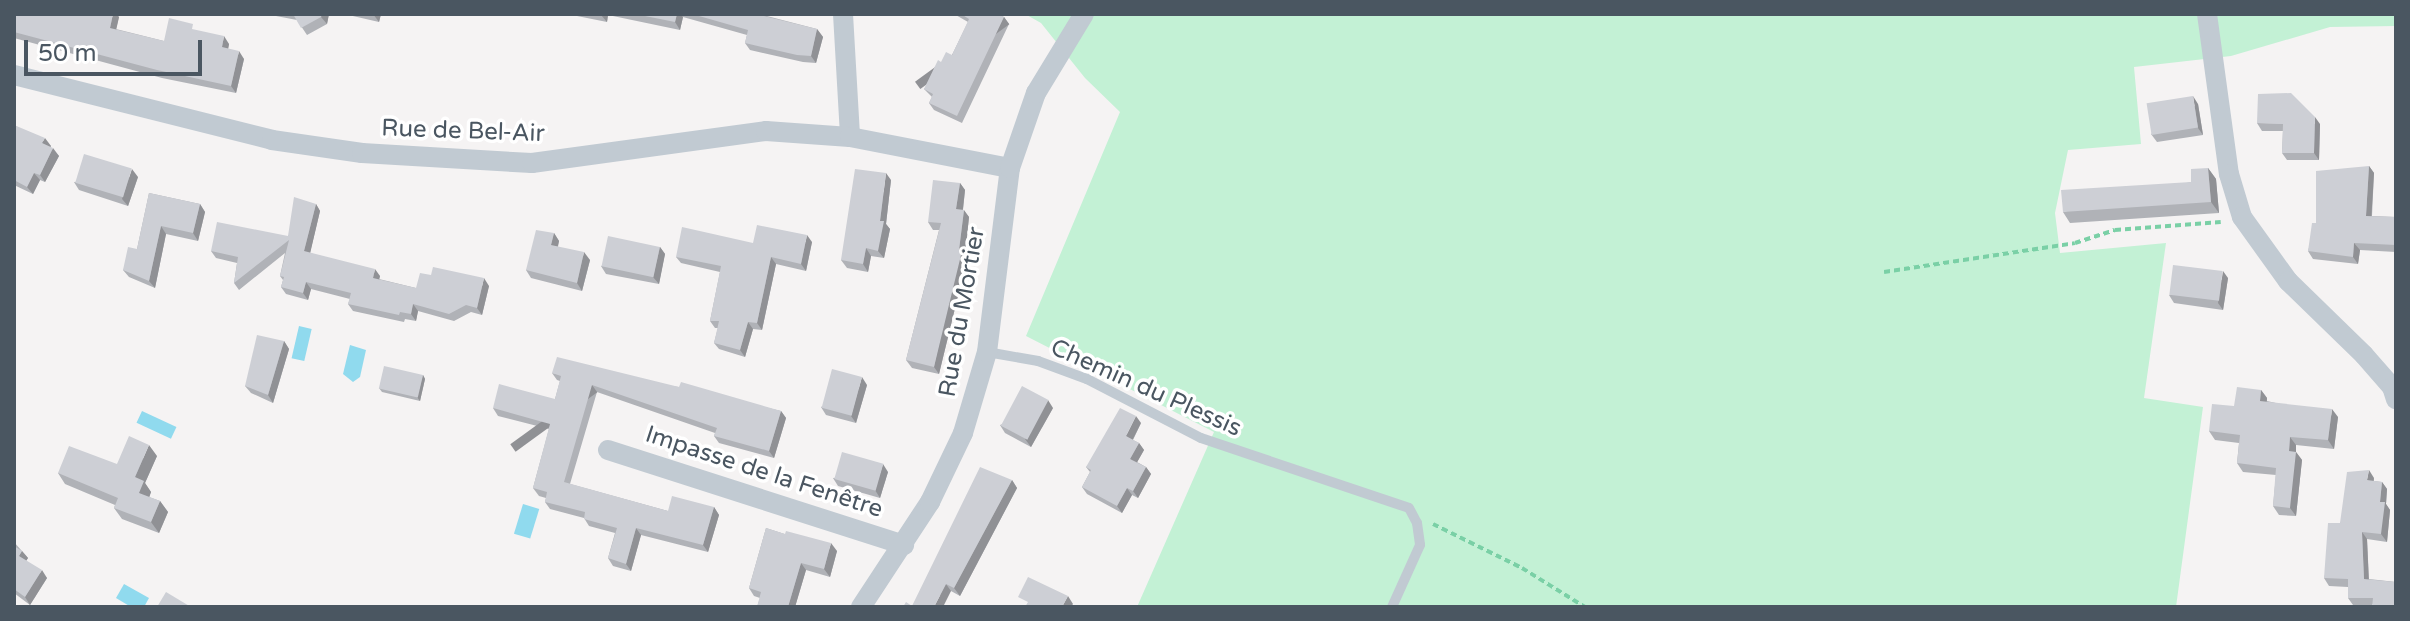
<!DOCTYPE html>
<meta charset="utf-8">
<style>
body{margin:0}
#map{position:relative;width:2410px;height:621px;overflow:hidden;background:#f5f3f3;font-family:"Varela Round",sans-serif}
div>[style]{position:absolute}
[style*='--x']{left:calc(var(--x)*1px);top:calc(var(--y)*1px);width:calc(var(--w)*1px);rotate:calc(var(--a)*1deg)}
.green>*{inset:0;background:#c3f1d5}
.water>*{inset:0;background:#90daee;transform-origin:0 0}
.path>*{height:4px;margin-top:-2px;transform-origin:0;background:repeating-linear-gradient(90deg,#7ad0a6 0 6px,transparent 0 10px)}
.lane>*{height:10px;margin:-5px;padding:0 5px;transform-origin:5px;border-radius:5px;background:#c1cad2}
.street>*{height:20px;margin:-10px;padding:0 10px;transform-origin:10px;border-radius:10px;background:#c1cad2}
.wall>*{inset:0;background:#b0b2b7}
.shaded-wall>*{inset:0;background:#909195;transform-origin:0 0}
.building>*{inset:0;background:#cdcfd5;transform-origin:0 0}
span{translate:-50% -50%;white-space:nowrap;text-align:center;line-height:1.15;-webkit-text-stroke:7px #fff;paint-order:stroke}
.street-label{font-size:24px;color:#4a5661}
.frame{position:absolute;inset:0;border:16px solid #4a5661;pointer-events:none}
.scale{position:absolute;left:24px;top:40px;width:178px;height:36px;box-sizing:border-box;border:4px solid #4a5661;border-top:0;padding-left:10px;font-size:24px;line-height:28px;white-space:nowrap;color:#4a5661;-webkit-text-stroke:6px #fff;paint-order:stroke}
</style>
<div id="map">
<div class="green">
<div style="clip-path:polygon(1025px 14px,2396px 14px,2396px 26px,2330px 27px,2231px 56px,2134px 67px,2141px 144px,2068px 150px,2055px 213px,2060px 253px,2166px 243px,2144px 398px,2203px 407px,2176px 607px,1137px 607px,1214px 432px,1026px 336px,1120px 112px,1085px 78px,1041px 23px)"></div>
</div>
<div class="water">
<div style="left:299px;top:326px;width:13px;height:33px;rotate:13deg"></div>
<div style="clip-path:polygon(350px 345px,366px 350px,360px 377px,353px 382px,343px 374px)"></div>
<div style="left:142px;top:411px;width:38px;height:13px;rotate:25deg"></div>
<div style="left:523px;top:504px;width:17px;height:31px;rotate:17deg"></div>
<div style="clip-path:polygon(124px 584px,149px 598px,144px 607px,131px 607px,116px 598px)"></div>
</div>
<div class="path">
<div style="--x:1884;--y:272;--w:193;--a:-8.6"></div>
<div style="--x:2075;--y:243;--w:42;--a:-18"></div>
<div style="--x:2115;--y:230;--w:106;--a:-4.3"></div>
<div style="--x:1433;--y:524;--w:99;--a:26.3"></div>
<div style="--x:1522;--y:568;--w:74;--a:31.8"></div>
</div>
<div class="lane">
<div style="--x:987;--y:352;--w:52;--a:10"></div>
<div style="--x:1038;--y:361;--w:52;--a:20.2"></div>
<div style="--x:1087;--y:379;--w:128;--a:27.4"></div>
<div style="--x:1201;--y:438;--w:219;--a:18.6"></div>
<div style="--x:1409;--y:508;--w:17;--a:62"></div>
<div style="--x:1417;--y:523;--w:22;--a:82"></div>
<div style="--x:1420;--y:545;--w:68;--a:114.3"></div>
</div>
<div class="street">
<div style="--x:843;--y:14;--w:123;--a:86.7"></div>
<div style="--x:2207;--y:14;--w:162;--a:82.2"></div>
<div style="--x:2229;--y:174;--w:45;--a:73.2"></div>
<div style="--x:2242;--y:217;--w:79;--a:54.3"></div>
<div style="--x:2288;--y:281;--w:106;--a:44.2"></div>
<div style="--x:2364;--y:355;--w:43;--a:48.8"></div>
<div style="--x:2392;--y:387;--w:13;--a:72"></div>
<div style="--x:14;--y:75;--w:266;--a:14.1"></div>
<div style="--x:272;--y:140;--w:91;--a:8.2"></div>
<div style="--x:362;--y:153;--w:170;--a:3.4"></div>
<div style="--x:532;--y:163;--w:236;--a:-7.8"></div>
<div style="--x:766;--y:131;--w:84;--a:4.1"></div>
<div style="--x:850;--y:137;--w:163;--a:11"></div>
<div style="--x:608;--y:450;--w:311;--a:17.8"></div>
<div style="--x:861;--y:607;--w:126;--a:-56.7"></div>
<div style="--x:930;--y:502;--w:76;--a:-64.4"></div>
<div style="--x:963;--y:433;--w:84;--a:-73.5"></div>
<div style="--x:987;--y:352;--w:185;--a:-82.9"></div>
<div style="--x:1010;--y:168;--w:79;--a:-70.9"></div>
<div style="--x:1036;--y:93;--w:92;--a:-58.7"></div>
</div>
<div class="wall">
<div style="clip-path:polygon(14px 14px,119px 17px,116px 29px,164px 41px,198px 31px,229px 44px,228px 49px,244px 59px,236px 93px,162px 78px,14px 38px)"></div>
<div style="clip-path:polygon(275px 14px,329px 14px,327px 24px,307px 35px,297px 20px,276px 16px)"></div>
<div style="clip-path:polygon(344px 14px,381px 14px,379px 22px)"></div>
<div style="clip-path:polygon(567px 14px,759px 14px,817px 29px,823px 37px,816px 63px,803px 62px,750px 50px,745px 43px,747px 35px,683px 17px,680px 30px,608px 15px,607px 22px)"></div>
<div style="clip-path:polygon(954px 14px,998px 14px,1004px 17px,1009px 24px,962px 123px,934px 110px,929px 103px,932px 97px,924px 89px,952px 55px,968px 22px)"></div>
<div style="clip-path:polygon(2198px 104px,2203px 135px,2157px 142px,2151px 134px)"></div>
<div style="clip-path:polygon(2257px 123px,2320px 124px,2319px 160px,2287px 160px,2282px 153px,2283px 131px,2262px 131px)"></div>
<div style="clip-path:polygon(14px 125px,51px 146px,50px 147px,59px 156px,45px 182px,40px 180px,33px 194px,14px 185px)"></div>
<div style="clip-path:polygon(2369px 166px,2374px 173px,2372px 216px,2396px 217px,2396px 252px,2360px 250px,2358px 264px,2313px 259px,2308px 251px,2316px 223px)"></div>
<div style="clip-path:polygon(2208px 168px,2216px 179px,2219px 213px,2070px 223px,2063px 212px,2191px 182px)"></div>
<div style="clip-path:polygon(138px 177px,128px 206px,79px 190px,74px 182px)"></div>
<div style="clip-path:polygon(891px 180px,886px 224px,890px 229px,884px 258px,871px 256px,868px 272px,847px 268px,841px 260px)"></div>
<div style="clip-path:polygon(960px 183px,965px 190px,963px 210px,969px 217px,965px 255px,967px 259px,939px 374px,912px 368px,906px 360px,939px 230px,933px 230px,928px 222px)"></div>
<div style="clip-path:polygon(149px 193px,200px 204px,205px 212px,198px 241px,166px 234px,155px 288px,129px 277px,123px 270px,137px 249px)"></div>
<div style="clip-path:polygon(316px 204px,320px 211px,310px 253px,380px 276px,379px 279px,416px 288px,489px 286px,482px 315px,471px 312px,454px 321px,418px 311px,416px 321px,405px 319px,404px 322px,353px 311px,348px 304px,350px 299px,311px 289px,308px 300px,286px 294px,281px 287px,283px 280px,280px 276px,285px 253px,239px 290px,234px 283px,237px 263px,216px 258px,211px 251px,288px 236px)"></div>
<div style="clip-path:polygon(554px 233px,559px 241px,558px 247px,590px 260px,582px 291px,531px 278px,526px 270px)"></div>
<div style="clip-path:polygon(812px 242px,806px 271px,776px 264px,762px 330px,753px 329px,745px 357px,719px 349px,714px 343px,718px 328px,715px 328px,710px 321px,720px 272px,681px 263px,676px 257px,753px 243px)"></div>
<div style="clip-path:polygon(660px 247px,665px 254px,659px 284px,606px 274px,601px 266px)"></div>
<div style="clip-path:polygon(2228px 278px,2223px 310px,2174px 303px,2169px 295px)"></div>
<div style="clip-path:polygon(284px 341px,289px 349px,273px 403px,251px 393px,245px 386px)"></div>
<div style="clip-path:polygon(552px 373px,679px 387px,781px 411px,786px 418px,774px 458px,719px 443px,714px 436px,715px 433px,597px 392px,570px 484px,668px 511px,714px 507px,719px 515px,708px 552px,641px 535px,631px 571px,613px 566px,608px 558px,615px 533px,589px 526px,584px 518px,550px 509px,545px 502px,546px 498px,539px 496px,533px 488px,549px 429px,498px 416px,493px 408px,555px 399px,560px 381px,557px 380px)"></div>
<div style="clip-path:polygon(423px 375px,425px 379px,420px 401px,382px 392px,379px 388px)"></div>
<div style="clip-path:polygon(867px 385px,856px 423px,826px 415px,821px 407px)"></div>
<div style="clip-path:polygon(2261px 390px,2267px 398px,2267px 401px,2338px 417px,2334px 449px,2296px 445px,2296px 452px,2302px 460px,2296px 516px,2279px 515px,2273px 506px,2276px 475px,2243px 472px,2237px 463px,2239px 443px,2215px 440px,2209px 431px,2234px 406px)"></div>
<div style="clip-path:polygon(1053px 408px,1031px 447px,1005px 433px,1000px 425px)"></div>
<div style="clip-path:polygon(1141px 423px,1133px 440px,1139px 443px,1144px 450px,1137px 462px,1146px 467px,1151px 474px,1138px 498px,1132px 495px,1122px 513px,1087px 494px,1082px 487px,1090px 472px,1086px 467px)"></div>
<div style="clip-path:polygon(157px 456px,145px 483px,151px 492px,149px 497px,160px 501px,168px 512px,159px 533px,122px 519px,114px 508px,115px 505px,65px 484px,58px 473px,117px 464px)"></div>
<div style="clip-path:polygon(888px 472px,880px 498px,838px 486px,833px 478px)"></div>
<div style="clip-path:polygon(2374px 478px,2374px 481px,2382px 482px,2387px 489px,2386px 504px,2390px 510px,2387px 542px,2367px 539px,2369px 579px,2396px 582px,2372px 605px,2353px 605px,2348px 598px,2348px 587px,2329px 586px,2324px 578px,2340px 523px)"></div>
<div style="clip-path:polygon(1012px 480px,1017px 488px,960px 596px,951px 591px,912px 606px)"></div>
<div style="clip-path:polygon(766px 528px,837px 551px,830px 577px,806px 570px,795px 607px,757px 607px,760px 598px,754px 596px,749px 588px)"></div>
<div style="clip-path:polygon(14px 542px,28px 558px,26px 561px,47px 578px,30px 605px,14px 593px)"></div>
</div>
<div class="shaded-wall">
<div style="clip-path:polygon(113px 14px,117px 14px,119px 17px,115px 35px,110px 28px)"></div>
<div style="clip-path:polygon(322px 14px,329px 14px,327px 24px,321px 17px)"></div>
<div style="clip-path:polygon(373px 14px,381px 14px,379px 22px)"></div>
<div style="clip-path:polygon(602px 14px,608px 15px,607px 22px,601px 15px)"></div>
<div style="clip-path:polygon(677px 14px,680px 14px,683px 17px,680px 30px,675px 22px)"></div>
<div style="left:1004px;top:17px;width:9px;height:110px;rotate:54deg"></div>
<div style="clip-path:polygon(817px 29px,823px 37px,816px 63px,811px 56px)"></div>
<div style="clip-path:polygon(224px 36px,229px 44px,227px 55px,222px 47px)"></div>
<div style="clip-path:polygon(239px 51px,244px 59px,236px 93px,231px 86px)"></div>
<div style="clip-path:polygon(2193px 96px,2198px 104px,2203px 135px,2198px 128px)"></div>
<div style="clip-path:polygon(2315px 117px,2320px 124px,2319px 160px,2314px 153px)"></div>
<div style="clip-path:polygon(45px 138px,51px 146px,48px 151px,42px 143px)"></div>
<div style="clip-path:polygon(53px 148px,59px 156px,45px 182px,40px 175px)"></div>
<div style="clip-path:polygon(2369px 166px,2374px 173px,2371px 223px,2366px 216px)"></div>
<div style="clip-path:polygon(2208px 168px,2216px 179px,2219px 213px,2211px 202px)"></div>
<div style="clip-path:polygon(132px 169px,138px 177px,128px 206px,122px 199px)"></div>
<div style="clip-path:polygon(34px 173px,40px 180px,33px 194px,27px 187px)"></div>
<div style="clip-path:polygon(886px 173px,891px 180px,886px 224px,890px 229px,884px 258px,878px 251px,880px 221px)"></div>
<div style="clip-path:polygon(960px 183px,965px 190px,962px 217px,956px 209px)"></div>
<div style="clip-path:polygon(200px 204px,205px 212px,198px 241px,193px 233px)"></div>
<div style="clip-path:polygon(316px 204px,320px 211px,309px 258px,304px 251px)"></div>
<div style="clip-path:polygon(964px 210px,969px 217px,965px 255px,967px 259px,939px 374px,934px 367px,959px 250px)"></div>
<div style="clip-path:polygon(161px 226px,166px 234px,155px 288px,149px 281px)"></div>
<div style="clip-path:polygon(554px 233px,559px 241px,556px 253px,551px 245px)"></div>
<div style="clip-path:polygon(807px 235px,812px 242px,806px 271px,801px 264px)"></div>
<div style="clip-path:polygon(2354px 243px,2360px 250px,2358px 264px,2353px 257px)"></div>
<div style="clip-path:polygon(660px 247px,665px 254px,659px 284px,653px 277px)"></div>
<div style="clip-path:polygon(866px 248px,871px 256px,868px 272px,863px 264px)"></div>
<div style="clip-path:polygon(584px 252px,590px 260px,582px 291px,577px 283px)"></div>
<div style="clip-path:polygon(771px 257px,776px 264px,762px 330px,757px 323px)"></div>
<div style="clip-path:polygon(375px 269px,380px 276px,378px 285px,373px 278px)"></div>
<div style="clip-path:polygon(2223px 271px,2228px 278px,2223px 310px,2218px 303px)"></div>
<div style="clip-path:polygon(484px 278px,489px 286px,482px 315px,477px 308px)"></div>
<div style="clip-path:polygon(306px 282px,311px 289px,308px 300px,303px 293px)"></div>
<div style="clip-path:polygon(413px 304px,418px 311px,416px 321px,411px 314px)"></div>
<div style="clip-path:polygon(748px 322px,753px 329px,745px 357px,740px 350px)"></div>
<div style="clip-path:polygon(284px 341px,289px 349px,273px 403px,268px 395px)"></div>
<div style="clip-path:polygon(423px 375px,425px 379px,420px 401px,417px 397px)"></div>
<div style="clip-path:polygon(862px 377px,867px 385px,856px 423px,851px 416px)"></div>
<div style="left:592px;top:385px;width:9px;height:101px;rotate:54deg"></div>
<div style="clip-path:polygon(2261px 390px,2267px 398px,2266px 409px,2260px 401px)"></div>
<div style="clip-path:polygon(1048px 400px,1053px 408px,1031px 447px,1025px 439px)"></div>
<div style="clip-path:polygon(2332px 409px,2338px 417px,2334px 449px,2328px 440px)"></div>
<div style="clip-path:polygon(781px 411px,786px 418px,774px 458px,769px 451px)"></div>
<div style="clip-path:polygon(1136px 416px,1141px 423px,1131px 443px,1126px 436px)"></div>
<div style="clip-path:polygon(2290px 437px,2296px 445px,2296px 452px,2302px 460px,2296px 516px,2290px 508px,2289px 451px)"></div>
<div style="clip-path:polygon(1139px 443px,1144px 450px,1135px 466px,1130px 459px)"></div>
<div style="clip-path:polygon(149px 445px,157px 456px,145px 483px,151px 492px,147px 504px,139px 493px,135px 477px)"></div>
<div style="clip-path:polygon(883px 464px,888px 472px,880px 498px,875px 490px)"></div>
<div style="clip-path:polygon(1146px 467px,1151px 474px,1138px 498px,1133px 491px)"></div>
<div style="clip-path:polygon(2369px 470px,2374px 478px,2372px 488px,2367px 480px)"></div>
<div style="clip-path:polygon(1012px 480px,1017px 488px,960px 596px,954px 588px)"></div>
<div style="clip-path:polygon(2382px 482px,2387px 489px,2386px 504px,2390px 510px,2387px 542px,2381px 534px,2380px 502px)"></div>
<div style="clip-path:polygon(1127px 488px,1132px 495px,1122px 513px,1117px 506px)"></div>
<div style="clip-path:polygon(160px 501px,168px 512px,159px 533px,151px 522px)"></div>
<div style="clip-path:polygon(714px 507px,719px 515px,708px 552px,703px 545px)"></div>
<div style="clip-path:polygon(636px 528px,641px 535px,631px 571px,626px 564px)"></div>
<div style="clip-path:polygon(2362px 532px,2367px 539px,2369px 586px,2364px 579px)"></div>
<div style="clip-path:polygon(831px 543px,837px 551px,830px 577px,824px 569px)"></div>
<div style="clip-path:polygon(22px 551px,28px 558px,24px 564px,19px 556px)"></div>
<div style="clip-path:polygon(801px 563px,806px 570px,795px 607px,788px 607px)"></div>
<div style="clip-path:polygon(42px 570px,47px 578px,30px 605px,25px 597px)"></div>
<div style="clip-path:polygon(946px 584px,951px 591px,943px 607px,934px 607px)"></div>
<div style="clip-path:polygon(1068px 596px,1073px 604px,1071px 607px,1062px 607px)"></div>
</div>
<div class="building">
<div style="clip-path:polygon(14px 14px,113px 14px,110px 28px,164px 41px,169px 18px,193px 24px,192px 29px,224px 36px,222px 47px,239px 51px,231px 86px,157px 70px,14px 32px)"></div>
<div style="clip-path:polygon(293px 14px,322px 14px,321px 17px,301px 28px)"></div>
<div style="clip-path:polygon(635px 14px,677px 14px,675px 22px)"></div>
<div style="clip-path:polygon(692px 14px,756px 14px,817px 29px,811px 56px,797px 55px,745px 43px,748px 30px)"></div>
<div style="clip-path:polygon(961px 14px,998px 14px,1004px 17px,957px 116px,929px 103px,933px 94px,924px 89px,938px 60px,941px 62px,946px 52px,952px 55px,969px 19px)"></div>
<div style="clip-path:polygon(2291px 93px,2315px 117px,2314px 153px,2282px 153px,2283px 124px,2257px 123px,2258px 94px)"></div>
<div style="left:2193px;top:96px;width:32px;height:47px;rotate:81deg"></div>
<div style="clip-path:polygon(14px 125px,45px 138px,42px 143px,53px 148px,40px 175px,34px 173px,27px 187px,14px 180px)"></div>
<div style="left:84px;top:154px;width:50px;height:30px;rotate:17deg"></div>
<div style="clip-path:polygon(2369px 166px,2366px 216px,2396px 217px,2396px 245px,2354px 243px,2353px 257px,2308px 251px,2312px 223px,2316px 223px,2316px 171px)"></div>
<div style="clip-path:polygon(2208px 168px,2211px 202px,2063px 212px,2061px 190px,2191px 182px,2191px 169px)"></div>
<div style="clip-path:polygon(855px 169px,886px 173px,880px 221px,884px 221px,878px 251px,866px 248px,863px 264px,841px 260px)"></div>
<div style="clip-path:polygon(933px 180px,960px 183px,956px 209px,964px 210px,959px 250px,962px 251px,934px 367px,906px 360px,941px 223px,928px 222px)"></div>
<div style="clip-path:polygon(149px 193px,200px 204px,193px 233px,161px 226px,149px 281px,123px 270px,128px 247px,137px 249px)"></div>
<div style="clip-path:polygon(294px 197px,316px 204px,304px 251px,375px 269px,373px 278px,416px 288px,420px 273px,431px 275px,433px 267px,484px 278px,477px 308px,466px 305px,449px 314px,413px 304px,411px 314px,400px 312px,399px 315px,348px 304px,351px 293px,306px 282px,303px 293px,281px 287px,284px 277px,280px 276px,289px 240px,234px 283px,238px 257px,211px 251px,217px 222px,288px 236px)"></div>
<div style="clip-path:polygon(757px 225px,807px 235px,801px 264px,771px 257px,757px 323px,748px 322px,740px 350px,714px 343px,719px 321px,710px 321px,721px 266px,676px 257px,682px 227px,753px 243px)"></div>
<div style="clip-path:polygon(536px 230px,554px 233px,551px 245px,584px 252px,577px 283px,526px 270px)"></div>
<div style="left:608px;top:236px;width:53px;height:31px;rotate:12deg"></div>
<div style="left:2173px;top:265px;width:50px;height:30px;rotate:7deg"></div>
<div style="clip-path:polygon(257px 335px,284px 341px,268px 395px,245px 386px)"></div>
<div style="clip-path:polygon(557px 357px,679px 387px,681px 382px,781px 411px,769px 451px,714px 436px,717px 428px,592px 385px,564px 482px,668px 511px,672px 496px,714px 507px,703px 545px,636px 528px,626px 564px,608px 558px,617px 528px,584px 519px,585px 512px,545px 502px,547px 492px,533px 488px,550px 424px,493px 408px,499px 384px,555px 399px,561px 376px,552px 373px)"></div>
<div style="left:384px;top:366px;width:40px;height:23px;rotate:13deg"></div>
<div style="left:832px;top:369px;width:31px;height:40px;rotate:15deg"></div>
<div style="left:1022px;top:386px;width:30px;height:45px;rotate:28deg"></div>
<div style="clip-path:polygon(2237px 387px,2261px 390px,2260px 401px,2332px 409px,2328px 440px,2290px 437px,2289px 451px,2296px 452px,2290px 508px,2273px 506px,2276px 468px,2237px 463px,2240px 435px,2209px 431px,2212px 404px,2234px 406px)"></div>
<div style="clip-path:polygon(1120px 408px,1136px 416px,1126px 436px,1139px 443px,1130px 459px,1146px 467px,1133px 491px,1127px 488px,1117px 506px,1082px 487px,1091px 470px,1086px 467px)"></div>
<div style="clip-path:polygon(129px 436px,149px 445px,135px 477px,144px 481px,139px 493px,160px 501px,151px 522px,114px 508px,118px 498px,58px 473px,69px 446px,117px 464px)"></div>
<div style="left:842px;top:452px;width:43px;height:28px;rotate:16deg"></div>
<div style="clip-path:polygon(980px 467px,1012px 480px,954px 588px,946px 584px,934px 607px,903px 607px,906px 602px,912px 606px)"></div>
<div style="clip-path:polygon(2369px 470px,2367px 480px,2382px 482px,2380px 502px,2385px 502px,2381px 534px,2362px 532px,2364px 579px,2396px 582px,2396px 607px,2372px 607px,2373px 598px,2348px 598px,2348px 579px,2324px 578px,2328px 523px,2340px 523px,2347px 472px)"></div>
<div style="clip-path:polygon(766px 528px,785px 534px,786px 531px,831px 543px,824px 569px,801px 563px,788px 607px,757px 607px,761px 592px,749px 588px)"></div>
<div style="clip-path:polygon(14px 546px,22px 551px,19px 556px,42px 570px,25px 597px,14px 589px)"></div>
<div style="clip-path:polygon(1028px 577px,1068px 596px,1062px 607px,1025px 607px,1028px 602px,1018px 597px)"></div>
<div style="clip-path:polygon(166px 592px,191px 607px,157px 607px)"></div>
</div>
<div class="street-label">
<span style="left:463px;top:131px;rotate:2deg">Rue de Bel-Air</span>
<span style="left:962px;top:312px;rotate:-80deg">Rue du Mortier</span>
<span style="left:1146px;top:388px;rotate:24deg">Chemin du Plessis</span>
<span style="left:764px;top:472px;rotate:18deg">Impasse de la Fenêtre</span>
</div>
<div class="frame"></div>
<div class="scale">50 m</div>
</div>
